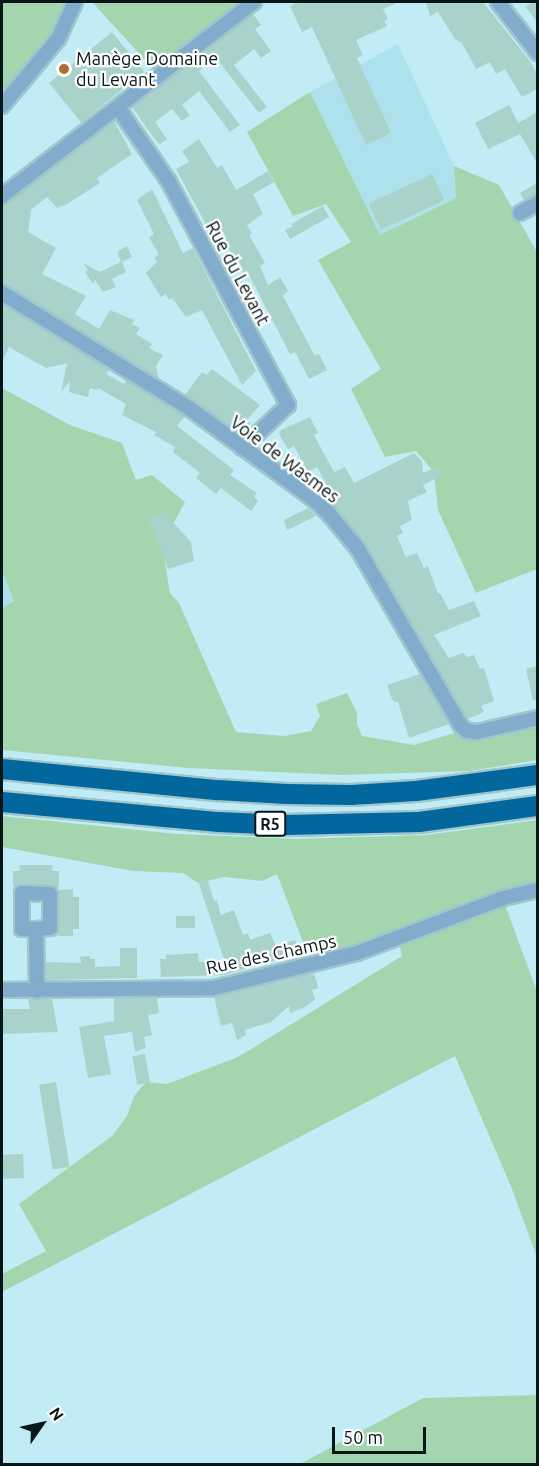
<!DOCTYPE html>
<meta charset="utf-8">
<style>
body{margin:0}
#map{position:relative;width:539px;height:1466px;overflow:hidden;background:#c1ecf5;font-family:Ubuntu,sans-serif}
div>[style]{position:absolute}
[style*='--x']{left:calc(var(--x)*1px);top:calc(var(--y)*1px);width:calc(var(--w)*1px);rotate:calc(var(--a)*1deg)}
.built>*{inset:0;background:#ade1ec}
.green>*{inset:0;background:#a3d6af}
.building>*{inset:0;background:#a9d3ca;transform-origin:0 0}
.roads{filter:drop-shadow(2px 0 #9fc5cd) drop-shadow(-2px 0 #9fc5cd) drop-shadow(0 2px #9fc5cd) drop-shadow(0 -2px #9fc5cd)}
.minor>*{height:14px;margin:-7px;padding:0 7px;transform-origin:7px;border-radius:7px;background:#82accc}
.highway>*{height:20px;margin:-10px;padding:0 10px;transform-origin:10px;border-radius:10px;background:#01679d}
.dots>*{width:16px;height:16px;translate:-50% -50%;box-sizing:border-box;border:3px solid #fff;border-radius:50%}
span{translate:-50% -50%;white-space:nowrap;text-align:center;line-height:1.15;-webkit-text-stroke:4.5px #fff;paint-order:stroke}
.shield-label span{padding:2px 4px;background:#fff;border:2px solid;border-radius:4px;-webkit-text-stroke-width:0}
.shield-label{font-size:16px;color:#061619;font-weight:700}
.poi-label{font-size:18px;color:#061619}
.left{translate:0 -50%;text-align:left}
.street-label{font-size:18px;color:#061619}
.frame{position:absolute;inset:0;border:3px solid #061619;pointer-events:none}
.north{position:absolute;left:12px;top:1394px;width:60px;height:60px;-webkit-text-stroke:4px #fff;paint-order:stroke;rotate:56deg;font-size:16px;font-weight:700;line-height:24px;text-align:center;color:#061619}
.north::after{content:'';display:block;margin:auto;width:21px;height:27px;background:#061619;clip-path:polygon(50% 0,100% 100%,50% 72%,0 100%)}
.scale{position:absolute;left:332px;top:1427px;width:94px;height:27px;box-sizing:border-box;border:3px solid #061619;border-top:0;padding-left:8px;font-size:18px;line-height:21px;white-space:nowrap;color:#061619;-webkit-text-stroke:4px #fff;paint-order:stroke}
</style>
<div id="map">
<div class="built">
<div style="clip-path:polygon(398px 44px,454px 166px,456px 198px,380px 235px,310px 92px)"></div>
<div style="clip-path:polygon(2px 571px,14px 601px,2px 608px)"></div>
</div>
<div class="green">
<div style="clip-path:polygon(2px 2px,75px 2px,58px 39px,2px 106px)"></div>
<div style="clip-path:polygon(92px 2px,252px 2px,158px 74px)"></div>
<div style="clip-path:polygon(310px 92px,380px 235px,456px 198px,454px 166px,499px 185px,537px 252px,537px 569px,476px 593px,438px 510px,434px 472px,416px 451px,385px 457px,351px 389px,381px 369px,318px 260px,351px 242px,326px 204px,293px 216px,247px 132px)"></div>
<div style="clip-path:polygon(2px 388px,70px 425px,122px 443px,136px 480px,152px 475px,185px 502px,162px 545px,170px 593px,179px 603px,236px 732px,284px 736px,311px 731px,320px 716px,316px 704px,347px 693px,357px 713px,357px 724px,362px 736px,414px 745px,451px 734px,537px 718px,537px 760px,470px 771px,341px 775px,188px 768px,2px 750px,2px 608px,14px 601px,2px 571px)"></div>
<div style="clip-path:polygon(2px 816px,177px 834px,297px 839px,426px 835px,537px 820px,537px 890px,503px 899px,537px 992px,537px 1257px,512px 1189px,455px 1056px,2px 1292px,2px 1274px,46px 1251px,19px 1204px,112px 1136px,127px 1116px,134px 1096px,146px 1082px,167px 1084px,238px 1057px,402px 956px,398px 939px,312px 966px,277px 874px,262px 881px,224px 877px,198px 883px,183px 873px,133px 871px,2px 847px)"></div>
<div style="clip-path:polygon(537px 1395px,537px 1464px,300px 1464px,423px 1398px)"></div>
</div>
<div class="building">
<div style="clip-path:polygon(294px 2px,399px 2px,383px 9px,388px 19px,384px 21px,387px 26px,356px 40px,363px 55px,357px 58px,391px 133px,366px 145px,312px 27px,302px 32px,290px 6px,295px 4px)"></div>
<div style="clip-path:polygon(426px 2px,483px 2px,530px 61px,537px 74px,537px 89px,522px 97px,505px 69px,496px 74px,490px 62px,476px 69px,462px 43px,455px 39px,438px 12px,430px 16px)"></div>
<div style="clip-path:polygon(534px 2px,537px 2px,537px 22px,525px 6px)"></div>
<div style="clip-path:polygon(253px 14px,261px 25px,255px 29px,271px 51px,261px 58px,254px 49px,234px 65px,267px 107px,259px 113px,216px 58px,199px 71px,240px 125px,230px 132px,199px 91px,182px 105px,190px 115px,182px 121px,172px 109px,155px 122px,167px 139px,160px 144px,157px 142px,132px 107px)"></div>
<div style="left:112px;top:32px;width:51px;height:81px;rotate:51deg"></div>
<div style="clip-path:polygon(509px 105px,518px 123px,537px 112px,537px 163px,520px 134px,488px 149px,475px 123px)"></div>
<div style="clip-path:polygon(114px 121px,132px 154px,97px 178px,100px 183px,67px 204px,57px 208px,47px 197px,31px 210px,28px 232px,56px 248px,42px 274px,86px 296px,75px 314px,99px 329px,110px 310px,134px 320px,132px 324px,140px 328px,136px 334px,152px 344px,149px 348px,163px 355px,156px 366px,159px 379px,2px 284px,2px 205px,7px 203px)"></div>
<div style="clip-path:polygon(199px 139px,217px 168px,222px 165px,236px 190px,268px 171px,274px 182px,253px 194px,263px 214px,247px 225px,252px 234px,249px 235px,265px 263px,260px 266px,268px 285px,280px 277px,288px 291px,283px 296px,315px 356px,319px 354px,327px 370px,309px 379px,295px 352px,290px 354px,248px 273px,245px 275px,237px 264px,216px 224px,208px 228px,176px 169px,189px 162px,182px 151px)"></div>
<div style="left:432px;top:174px;width:29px;height:70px;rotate:65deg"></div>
<div style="clip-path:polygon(537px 183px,537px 194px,524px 200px,520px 193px)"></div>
<div style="clip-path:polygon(152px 189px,183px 253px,193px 248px,256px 371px,242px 385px,202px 310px,186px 317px,172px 298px,169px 300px,166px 294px,161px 297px,146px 273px,157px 262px,154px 257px,159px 255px,149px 237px,154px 234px,137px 200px)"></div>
<div style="clip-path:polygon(323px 206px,329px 217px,290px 239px,285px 230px,293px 226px,291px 224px)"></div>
<div style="clip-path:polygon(127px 246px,132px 257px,122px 262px,126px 272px,112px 279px,116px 287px,103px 292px,95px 280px,93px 284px,85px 272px,88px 270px,83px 263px,100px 272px,121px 262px,117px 252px)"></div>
<div style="clip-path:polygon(2px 303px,109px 370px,106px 374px,124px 384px,127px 380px,185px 416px,177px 426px,234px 470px,230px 475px,257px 493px,254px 497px,258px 501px,251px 511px,221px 488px,216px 494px,196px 478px,200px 473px,173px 452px,175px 447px,154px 435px,156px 432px,122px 415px,126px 404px,98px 388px,97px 390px,90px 388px,88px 397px,69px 392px,70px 381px,61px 392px,67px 363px,46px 368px,9px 347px,2px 362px)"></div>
<div style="clip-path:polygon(212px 369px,260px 405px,247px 420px,251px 423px,240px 433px,185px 395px,202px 372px,207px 375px)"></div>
<div style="clip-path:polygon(310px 417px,318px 433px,314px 435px,334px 472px,345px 467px,354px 483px,414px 453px,422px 461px,423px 473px,437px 467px,441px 476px,423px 485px,427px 492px,408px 501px,412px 520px,400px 526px,403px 533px,397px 536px,406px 557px,417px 553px,424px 568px,428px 566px,438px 594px,440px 593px,449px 610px,474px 601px,477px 608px,481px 616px,434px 635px,449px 658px,463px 653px,467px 657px,474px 655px,480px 669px,484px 668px,494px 701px,481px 706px,484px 711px,480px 714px,467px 719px,366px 544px,324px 497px,322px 494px,329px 490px,317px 467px,308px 472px,294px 446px,288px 449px,279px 434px,281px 430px)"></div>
<div style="clip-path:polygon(308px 508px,316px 516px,287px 530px,284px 520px)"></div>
<div style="clip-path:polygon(164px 512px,191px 542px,194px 561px,168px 569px,148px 518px)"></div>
<div style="clip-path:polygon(537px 666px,537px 700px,533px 700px,526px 669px)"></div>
<div style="clip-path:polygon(420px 674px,449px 724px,409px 738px,398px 702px,395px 702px,392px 699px,387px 685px)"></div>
<div style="clip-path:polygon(19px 865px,53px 865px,52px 871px,59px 871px,59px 887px,22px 884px,13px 887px,13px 871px,20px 871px)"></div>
<div style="clip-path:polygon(207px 878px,214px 901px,217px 900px,221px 915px,234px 910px,243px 935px,248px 933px,250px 940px,270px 933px,276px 946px,295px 940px,300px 954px,223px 975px,161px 977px,160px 959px,166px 959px,166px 955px,198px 953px,199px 962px,225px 962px,198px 881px)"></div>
<div style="clip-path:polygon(73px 889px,73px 897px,79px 897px,79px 929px,73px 929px,73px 936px,58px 936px,58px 890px)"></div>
<div style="left:176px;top:916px;width:19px;height:12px"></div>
<div style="clip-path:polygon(120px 948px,137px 948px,137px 978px,46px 980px,46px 962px,81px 963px,80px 957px,90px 956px,90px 959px,95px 959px,95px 967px,120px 966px)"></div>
<div style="clip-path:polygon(314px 973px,318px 988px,312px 990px,315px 1000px,303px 1008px,290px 1013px,289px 1006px,271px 1022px,245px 1030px,246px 1035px,237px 1040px,232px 1023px,221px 1026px,214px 997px)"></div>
<div style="clip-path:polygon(114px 998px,157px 998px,159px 1013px,148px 1015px,152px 1035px,144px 1037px,146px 1048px,135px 1052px,132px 1032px,104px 1036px,111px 1074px,88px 1078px,79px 1027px,114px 1021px)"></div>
<div style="clip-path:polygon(28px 999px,52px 999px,58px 1032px,2px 1034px,2px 1009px,30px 1009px)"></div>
<div style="left:145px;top:1054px;width:29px;height:13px;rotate:80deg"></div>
<div style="left:56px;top:1082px;width:86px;height:17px;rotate:81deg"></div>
<div style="left:23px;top:1154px;width:24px;height:21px;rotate:88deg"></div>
</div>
<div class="roads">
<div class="minor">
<div style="--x:498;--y:2;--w:65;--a:51.9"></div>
<div style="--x:2;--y:106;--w:87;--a:-50.1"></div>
<div style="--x:58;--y:39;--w:41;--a:-65.3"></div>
<div style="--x:118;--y:108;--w:90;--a:55.4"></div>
<div style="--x:169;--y:182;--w:253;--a:61.9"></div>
<div style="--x:288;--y:405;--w:63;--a:136.9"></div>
<div style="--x:2;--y:196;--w:318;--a:-37.6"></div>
<div style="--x:520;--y:213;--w:21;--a:-29"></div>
<div style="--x:2;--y:293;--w:220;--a:31.6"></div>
<div style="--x:189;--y:408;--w:152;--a:36.2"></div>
<div style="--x:312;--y:498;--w:25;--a:43"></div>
<div style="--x:330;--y:515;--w:44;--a:50.5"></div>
<div style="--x:358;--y:549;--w:205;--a:59.8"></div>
<div style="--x:461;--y:726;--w:8;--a:40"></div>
<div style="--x:467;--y:731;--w:10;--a:6"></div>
<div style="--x:477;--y:732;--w:63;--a:-12.9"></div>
<div style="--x:36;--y:929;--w:14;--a:180"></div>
<div style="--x:22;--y:929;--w:36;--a:-90"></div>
<div style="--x:22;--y:893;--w:28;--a:2"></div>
<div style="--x:50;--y:894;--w:34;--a:90"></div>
<div style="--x:50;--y:928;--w:14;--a:176"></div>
<div style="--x:36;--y:929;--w:62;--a:89.1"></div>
<div style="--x:2;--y:990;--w:212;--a:-0.5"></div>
<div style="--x:214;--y:988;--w:147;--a:-13.8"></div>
<div style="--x:357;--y:953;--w:156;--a:-20.6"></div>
<div style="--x:503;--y:898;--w:36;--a:-13"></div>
</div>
<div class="highway">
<div style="--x:2;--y:769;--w:217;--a:5.6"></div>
<div style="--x:218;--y:790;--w:68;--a:3.4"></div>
<div style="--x:286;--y:794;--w:65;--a:0.9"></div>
<div style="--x:351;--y:795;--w:65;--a:-3.5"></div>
<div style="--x:416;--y:791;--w:123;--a:-7.5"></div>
<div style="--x:2;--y:802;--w:218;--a:5.3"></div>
<div style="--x:219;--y:822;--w:66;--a:2.6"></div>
<div style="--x:285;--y:825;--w:134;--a:-1.3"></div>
<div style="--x:419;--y:822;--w:120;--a:-7.7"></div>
</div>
</div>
<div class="dots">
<div style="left:64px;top:69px;background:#ac6e34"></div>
</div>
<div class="shield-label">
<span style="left:270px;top:824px">R5</span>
</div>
<div class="poi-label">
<span class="left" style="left:76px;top:69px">Manège Domaine<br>du Levant</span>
</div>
<div class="street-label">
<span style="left:238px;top:273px;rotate:62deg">Rue du Levant</span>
<span style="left:285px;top:459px;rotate:37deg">Voie de Wasmes</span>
<span style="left:271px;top:954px;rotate:-12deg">Rue des Champs</span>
</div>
<div class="frame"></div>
<div class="north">N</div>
<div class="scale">50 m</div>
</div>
